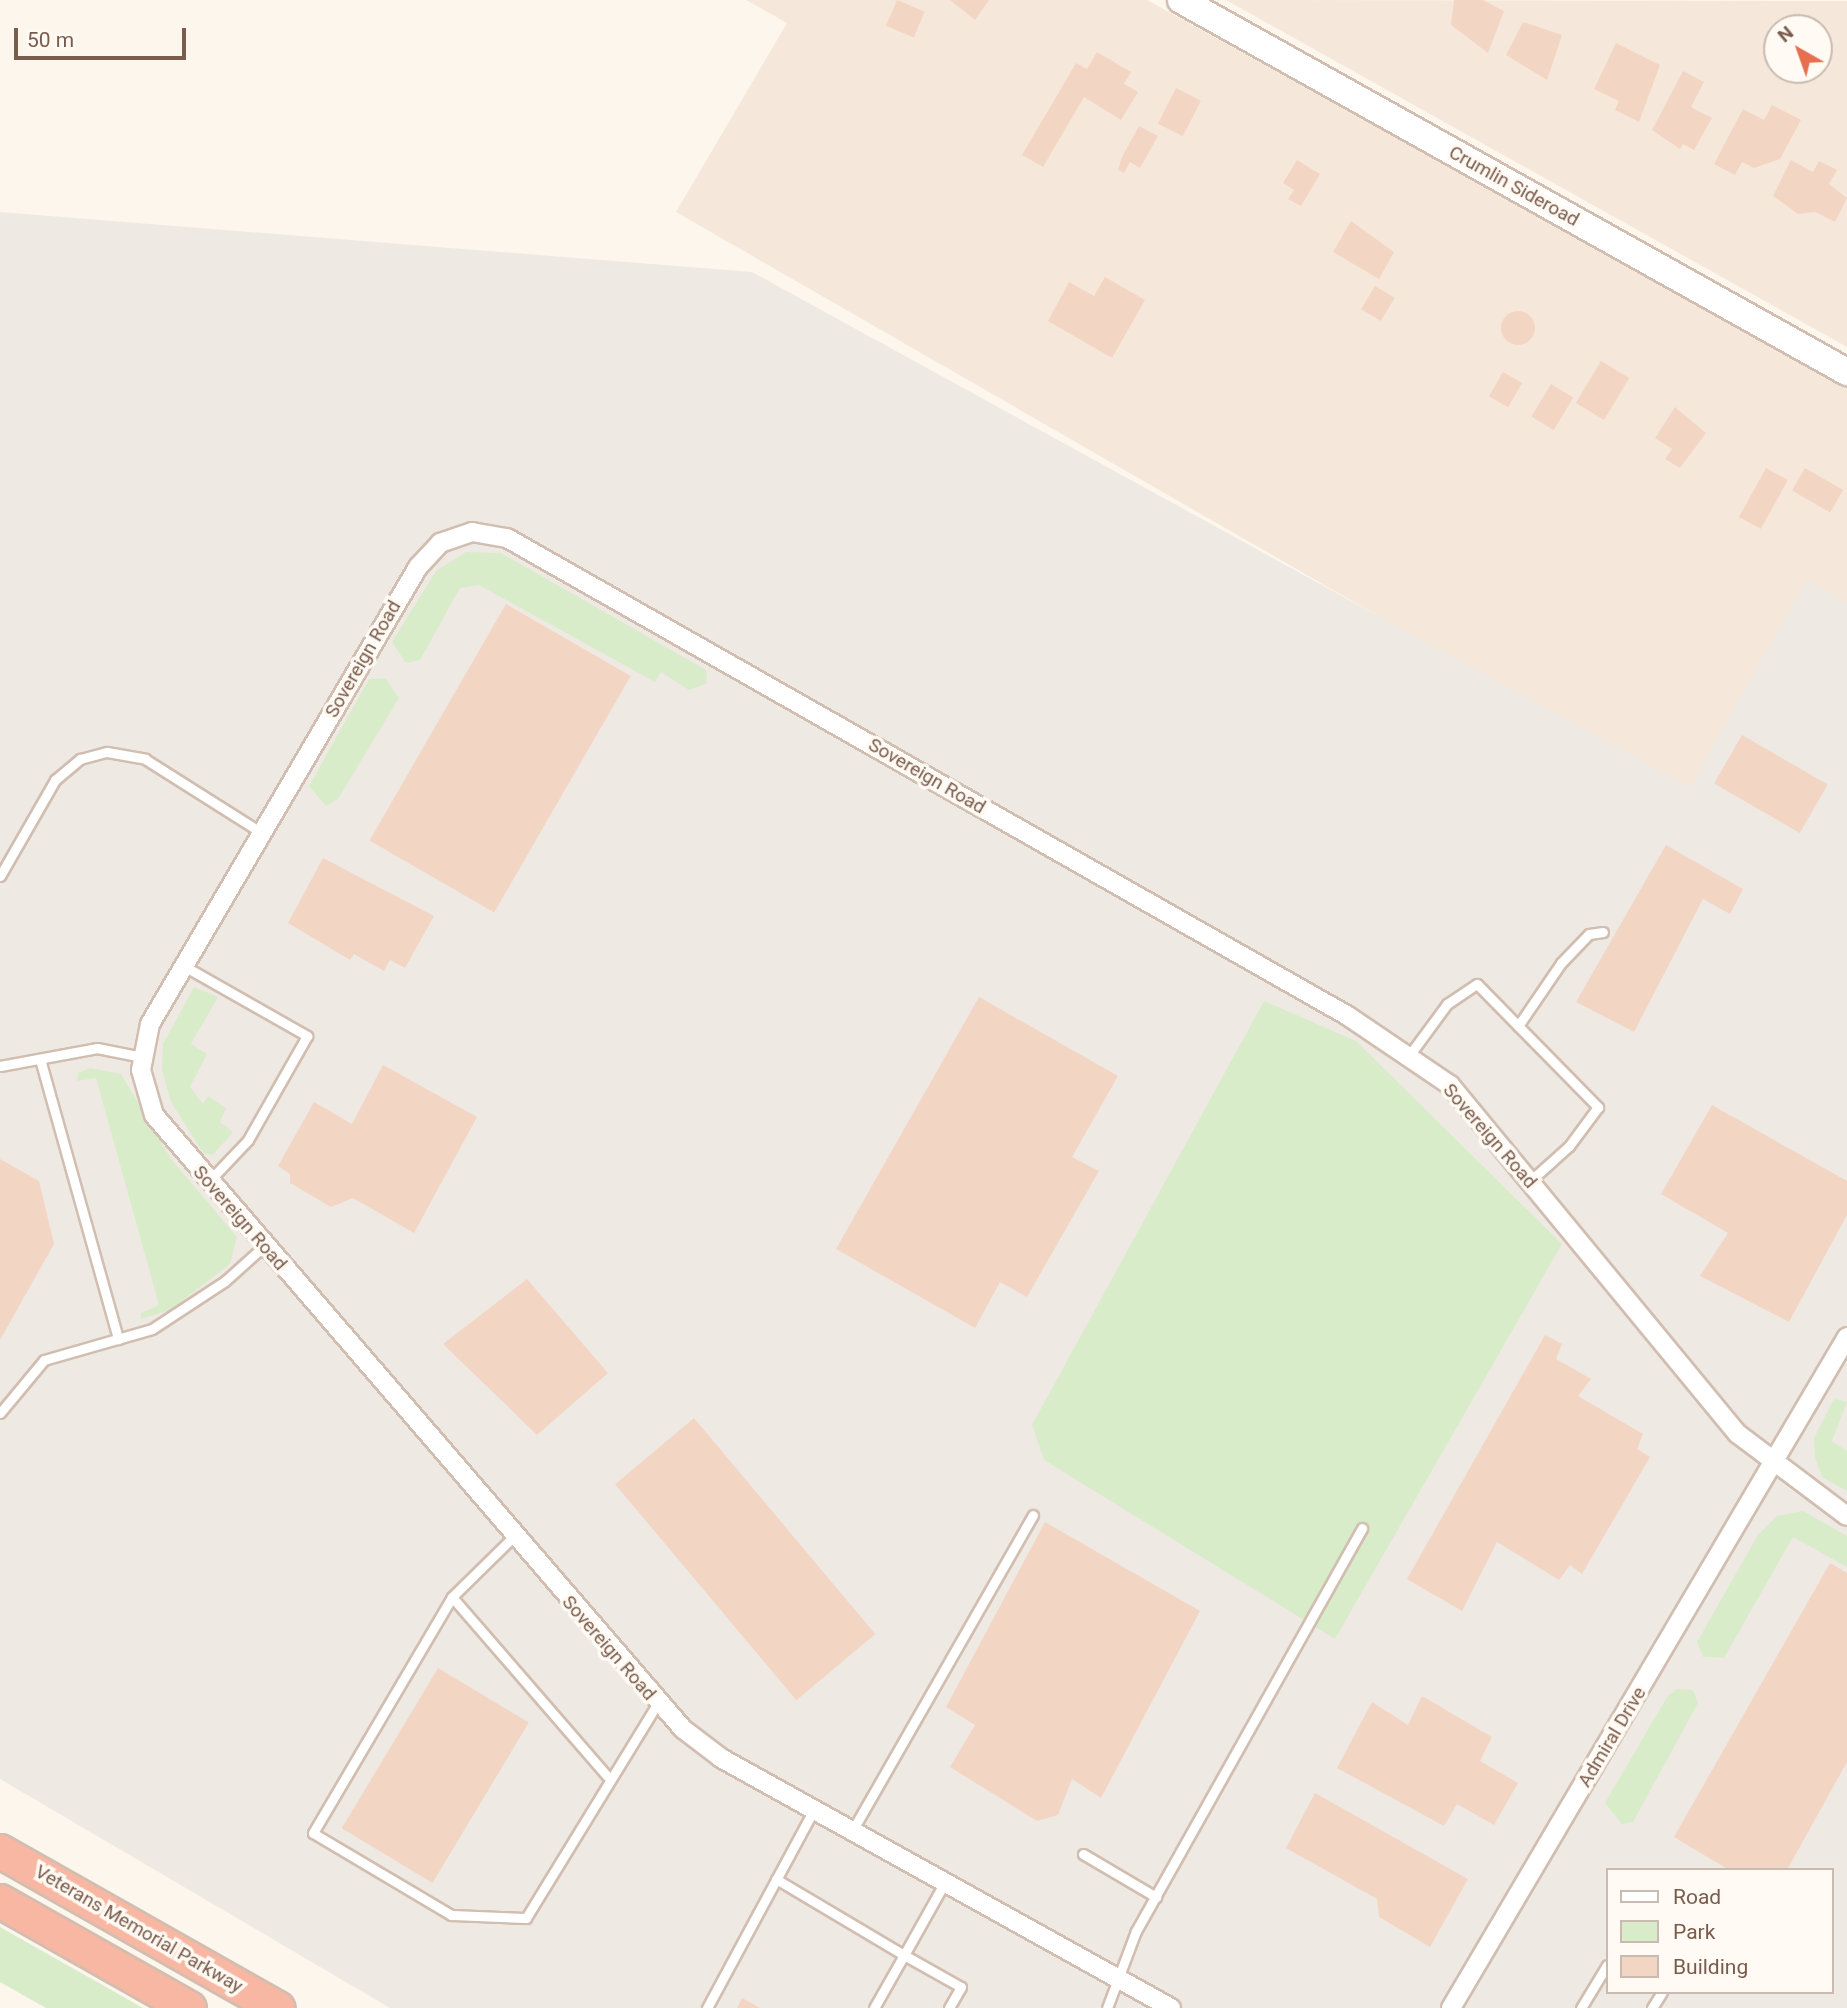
<!DOCTYPE html>
<style>
body{margin:0}
#map{position:relative;width:1847px;height:2008px;overflow:hidden;background:#fdf6ec;font-family:Roboto,sans-serif}
div>[style]{position:absolute}
[style*='--x']{left:calc(var(--x)*1px);top:calc(var(--y)*1px);width:calc(var(--w)*1px);rotate:calc(var(--a)*1deg)}
.residential>*{inset:0;background:#f5e8da}
.industrial>*{inset:0;background:#efe9e4}
.green>*{inset:0;background:#d8ecc9}
.building>*{inset:0;background:#f3d5c3;transform-origin:0 0}
.round{border-radius:50%}
.roads{filter:drop-shadow(2px 0 #d1beb0) drop-shadow(-2px 0 #d1beb0) drop-shadow(0 2px #d1beb0) drop-shadow(0 -2px #d1beb0)}
.lane>*{height:9px;margin:-4.5px;padding:0 4.5px;transform-origin:4.5px;border-radius:4.5px;background:#fff}
.street>*{height:18px;margin:-9px;padding:0 9px;transform-origin:9px;border-radius:9px;background:#fff}
.secondary>*{height:26px;margin:-13px;padding:0 13px;transform-origin:13px;border-radius:13px;background:#fff}
.highway>*{height:33px;margin:-16.5px;padding:0 16.5px;transform-origin:16.5px;border-radius:16.5px;background:#f7b7a3}
span{translate:-50% -50%;white-space:nowrap;text-align:center;line-height:1.15;-webkit-text-stroke:7px #fffaf3;paint-order:stroke}
.street-label{font-size:19px;color:#7a5c4d}
.legend{position:absolute;left:1606px;top:1868px;width:228px;height:126px;box-sizing:border-box;background:#fffaf3;border:2px solid #cabbb1;margin:0;padding:9px 12px;list-style:none;font-size:21px;color:#7a5c4d}
.legend li{display:flex;align-items:center;gap:14px;height:35px}
.legend b{width:35px;border:2px solid #cabbb1}
.north{position:absolute;left:1763px;top:14px;width:70px;height:70px;box-sizing:border-box;background:#fffaf3;border:2px solid #cabbb1;border-radius:50%;rotate:320deg;font-size:19px;font-weight:700;line-height:28px;text-align:center;color:#7a5c4d}
.north::after{content:'';display:block;margin:auto;width:24px;height:32px;background:#e76f51;clip-path:polygon(50% 0,100% 100%,50% 72%,0 100%)}
.scale{position:absolute;left:14px;top:28px;width:172px;height:32px;box-sizing:border-box;border:4px solid #7a5c4d;border-top:0;padding-left:9px;font-size:21px;line-height:24px;white-space:nowrap;color:#7a5c4d;-webkit-text-stroke:5px #fffaf3;paint-order:stroke}
</style>
<div id="map">
<div class="residential">
<div style="clip-path:polygon(746px 0,1147px 0,1847px 386px,1847px 765px,1797px 857px,676px 212px,787px 23px)"></div>
<div style="clip-path:polygon(evenodd,1226px 0,1847px 1px,1847px 347px,1226px 0,1777px 28px,1819px 28px,1819px 70px,1777px 70px,1777px 28px)"></div>
</div>
<div class="industrial">
<div style="clip-path:polygon(evenodd,0 212px,752px 272px,1690px 787px,1807px 579px,1847px 603px,1847px 2008px,390px 2008px,0 1779px,0 212px,1607px 1870px,1831px 1870px,1831px 1992px,1607px 1992px,1607px 1870px)"></div>
</div>
<div class="green">
<div style="clip-path:polygon(466px 552px,501px 553px,706px 670px,707px 683px,689px 690px,661px 672px,655px 682px,479px 585px,460px 588px,420px 660px,406px 663px,392px 642px,436px 571px)"></div>
<div style="clip-path:polygon(385px 678px,399px 698px,338px 799px,326px 806px,309px 786px,369px 679px)"></div>
<div style="clip-path:polygon(194px 987px,218px 997px,191px 1044px,207px 1054px,190px 1087px,203px 1104px,208px 1096px,226px 1108px,220px 1122px,233px 1132px,213px 1155px,203px 1153px,171px 1102px,162px 1070px,163px 1044px)"></div>
<div style="clip-path:polygon(1264px 1001px,1356px 1041px,1562px 1244px,1335px 1639px,1044px 1460px,1032px 1425px)"></div>
<div style="clip-path:polygon(90px 1068px,121px 1074px,171px 1159px,237px 1237px,230px 1264px,170px 1310px,141px 1319px,141px 1313px,159px 1305px,96px 1078px,77px 1081px,78px 1073px)"></div>
<div style="clip-path:polygon(1834px 1399px,1847px 1402px,1832px 1441px,1847px 1451px,1847px 1491px,1822px 1477px,1815px 1457px,1814px 1438px)"></div>
<div style="clip-path:polygon(1803px 1511px,1847px 1536px,1847px 1567px,1793px 1537px,1724px 1658px,1703px 1657px,1697px 1642px,1758px 1535px,1777px 1516px)"></div>
<div style="clip-path:polygon(1677px 1689px,1693px 1690px,1698px 1703px,1633px 1822px,1622px 1824px,1605px 1803px,1667px 1697px)"></div>
<div style="clip-path:polygon(0 1927px,143px 2008px,46px 2008px,0 1982px)"></div>
</div>
<div class="building">
<div style="left:897px;top:0;width:30px;height:28px;rotate:23deg"></div>
<div style="clip-path:polygon(950px 0,989px 0,975px 20px)"></div>
<div style="clip-path:polygon(1454px 0,1483px 0,1504px 11px,1488px 53px,1451px 25px)"></div>
<div style="clip-path:polygon(1523px 22px,1562px 35px,1547px 80px,1506px 55px)"></div>
<div style="clip-path:polygon(1616px 43px,1660px 65px,1639px 122px,1615px 110px,1619px 101px,1594px 89px)"></div>
<div style="clip-path:polygon(1097px 52px,1131px 72px,1124px 84px,1138px 92px,1121px 120px,1084px 97px,1043px 167px,1022px 155px,1076px 63px,1087px 69px)"></div>
<div style="clip-path:polygon(1683px 71px,1704px 82px,1691px 107px,1712px 118px,1694px 150px,1683px 144px,1680px 149px,1652px 130px)"></div>
<div style="left:1176px;top:88px;width:28px;height:40px;rotate:27deg"></div>
<div style="clip-path:polygon(1772px 105px,1801px 120px,1780px 159px,1754px 168px,1742px 162px,1735px 175px,1714px 164px,1743px 109px,1764px 120px)"></div>
<div style="clip-path:polygon(1139px 126px,1158px 136px,1140px 168px,1130px 162px,1124px 173px,1118px 170px,1122px 157px)"></div>
<div style="clip-path:polygon(1297px 160px,1320px 174px,1301px 206px,1288px 199px,1294px 190px,1283px 183px)"></div>
<div style="clip-path:polygon(1791px 160px,1813px 172px,1819px 161px,1837px 170px,1829px 184px,1847px 198px,1835px 222px,1815px 212px,1798px 214px,1773px 196px)"></div>
<div style="clip-path:polygon(1351px 221px,1394px 252px,1379px 279px,1333px 252px)"></div>
<div style="clip-path:polygon(1105px 277px,1145px 300px,1112px 358px,1048px 321px,1069px 282px,1094px 296px)"></div>
<div style="left:1375px;top:286px;width:23px;height:27px;rotate:31deg"></div>
<div class="round" style="left:1501px;top:311px;width:34px;height:34px"></div>
<div style="left:1601px;top:361px;width:33px;height:49px;rotate:31deg"></div>
<div style="left:1503px;top:372px;width:22px;height:28px;rotate:30deg"></div>
<div style="left:1551px;top:384px;width:26px;height:38px;rotate:31deg"></div>
<div style="clip-path:polygon(1675px 407px,1706px 433px,1680px 468px,1665px 459px,1672px 449px,1655px 438px)"></div>
<div style="left:1766px;top:468px;width:25px;height:56px;rotate:29deg"></div>
<div style="left:1805px;top:468px;width:44px;height:26px;rotate:30deg"></div>
<div style="left:506px;top:604px;width:144px;height:273px;rotate:30deg"></div>
<div style="left:1742px;top:735px;width:99px;height:56px;rotate:30deg"></div>
<div style="clip-path:polygon(1666px 845px,1743px 889px,1730px 914px,1703px 899px,1634px 1032px,1576px 1002px)"></div>
<div style="clip-path:polygon(323px 858px,434px 916px,405px 968px,390px 960px,384px 971px,354px 954px,350px 960px,288px 923px)"></div>
<div style="clip-path:polygon(979px 997px,1118px 1076px,1072px 1157px,1099px 1171px,1027px 1297px,1000px 1282px,975px 1328px,836px 1249px)"></div>
<div style="clip-path:polygon(383px 1065px,477px 1117px,414px 1233px,353px 1198px,331px 1207px,290px 1183px,290px 1174px,278px 1166px,314px 1102px,352px 1124px)"></div>
<div style="clip-path:polygon(1712px 1105px,1847px 1181px,1847px 1215px,1789px 1322px,1700px 1276px,1728px 1233px,1661px 1194px)"></div>
<div style="clip-path:polygon(0 1159px,39px 1181px,54px 1244px,0 1340px)"></div>
<div style="clip-path:polygon(527px 1279px,608px 1373px,537px 1435px,443px 1344px)"></div>
<div style="clip-path:polygon(1545px 1335px,1562px 1344px,1556px 1359px,1591px 1379px,1578px 1396px,1643px 1434px,1637px 1449px,1650px 1457px,1582px 1574px,1570px 1565px,1559px 1580px,1497px 1542px,1462px 1611px,1407px 1579px)"></div>
<div style="left:694px;top:1418px;width:282px;height:103px;rotate:50deg"></div>
<div style="clip-path:polygon(1045px 1522px,1200px 1611px,1101px 1798px,1072px 1779px,1058px 1815px,1037px 1821px,950px 1767px,975px 1725px,946px 1707px)"></div>
<div style="clip-path:polygon(1830px 1563px,1847px 1573px,1847px 1762px,1787px 1870px,1729px 1870px,1674px 1837px)"></div>
<div style="left:438px;top:1668px;width:106px;height:187px;rotate:31deg"></div>
<div style="clip-path:polygon(1422px 1696px,1492px 1737px,1480px 1761px,1518px 1783px,1494px 1825px,1457px 1804px,1444px 1826px,1337px 1768px,1372px 1702px,1408px 1725px)"></div>
<div style="clip-path:polygon(1315px 1793px,1468px 1879px,1430px 1947px,1379px 1917px,1377px 1899px,1286px 1848px)"></div>
<div style="clip-path:polygon(742px 1998px,760px 2008px,737px 2008px)"></div>
</div>
<div class="roads">
<div class="lane">
<div style="--x:0;--y:876;--w:111;--a:-60.2"></div>
<div style="--x:55;--y:780;--w:33;--a:-40"></div>
<div style="--x:80;--y:759;--w:28;--a:-15"></div>
<div style="--x:107;--y:752;--w:39;--a:10"></div>
<div style="--x:145;--y:759;--w:138;--a:32.3"></div>
<div style="--x:184;--y:966;--w:142;--a:29.6"></div>
<div style="--x:307;--y:1036;--w:120;--a:119.6"></div>
<div style="--x:248;--y:1140;--w:55;--a:133.5"></div>
<div style="--x:1518;--y:1026;--w:76;--a:-55.7"></div>
<div style="--x:1561;--y:963;--w:40;--a:-46"></div>
<div style="--x:1589;--y:934;--w:14;--a:-8"></div>
<div style="--x:1408;--y:1057;--w:66;--a:-53.7"></div>
<div style="--x:1447;--y:1004;--w:36;--a:-34"></div>
<div style="--x:1477;--y:984;--w:173;--a:45.5"></div>
<div style="--x:1598;--y:1107;--w:49;--a:126.6"></div>
<div style="--x:1569;--y:1146;--w:54;--a:138"></div>
<div style="--x:40;--y:1059;--w:291;--a:74.4"></div>
<div style="--x:0;--y:1066;--w:99;--a:-10.5"></div>
<div style="--x:97;--y:1048;--w:46;--a:11.3"></div>
<div style="--x:0;--y:1413;--w:69;--a:-50.3"></div>
<div style="--x:44;--y:1360;--w:112;--a:-16"></div>
<div style="--x:152;--y:1329;--w:87;--a:-33.3"></div>
<div style="--x:225;--y:1281;--w:52;--a:-41.9"></div>
<div style="--x:514;--y:1536;--w:87;--a:135.5"></div>
<div style="--x:452;--y:1597;--w:274;--a:120.5"></div>
<div style="--x:313;--y:1833;--w:161;--a:30.7"></div>
<div style="--x:451;--y:1915;--w:75;--a:2.3"></div>
<div style="--x:526;--y:1918;--w:251;--a:-58.5"></div>
<div style="--x:452;--y:1597;--w:237;--a:49.1"></div>
<div style="--x:852;--y:1831;--w:364;--a:-60.2"></div>
<div style="--x:1083;--y:1854;--w:85;--a:30.5"></div>
<div style="--x:776;--y:1879;--w:149;--a:30.7"></div>
<div style="--x:904;--y:1955;--w:84;--a:-60.7"></div>
<div style="--x:707;--y:2008;--w:226;--a:-61.7"></div>
<div style="--x:874;--y:2008;--w:61;--a:-60.5"></div>
<div style="--x:904;--y:1955;--w:65;--a:29.3"></div>
<div style="--x:961;--y:1987;--w:24;--a:120"></div>
<div style="--x:1107;--y:2008;--w:82;--a:-69.4"></div>
<div style="--x:1136;--y:1931;--w:462;--a:-60.7"></div>
<div style="--x:1581;--y:2008;--w:50;--a:-58.8"></div>
<div style="--x:1652;--y:2008;--w:19;--a:-58"></div>
</div>
<div class="street">
<div style="--x:1171;--y:2008;--w:515;--a:-150.95"></div>
<div style="--x:721;--y:1758;--w:48;--a:-142.7"></div>
<div style="--x:683;--y:1729;--w:810;--a:-130.75"></div>
<div style="--x:154;--y:1115;--w:47;--a:-106.1"></div>
<div style="--x:141;--y:1070;--w:47;--a:-78.9"></div>
<div style="--x:150;--y:1024;--w:530;--a:-59.61"></div>
<div style="--x:418;--y:567;--w:33;--a:-47"></div>
<div style="--x:440;--y:543;--w:34;--a:-19"></div>
<div style="--x:472;--y:532;--w:36;--a:10"></div>
<div style="--x:507;--y:538;--w:967;--a:29.61"></div>
<div style="--x:1348;--y:1016;--w:123;--a:34.1"></div>
<div style="--x:1450;--y:1085;--w:452;--a:50.5"></div>
<div style="--x:1738;--y:1434;--w:136;--a:37"></div>
<div style="--x:1451;--y:2008;--w:779;--a:-59.45"></div>
</div>
<div class="secondary">
<div style="--x:1181;--y:0;--w:763;--a:29.19"></div>
</div>
<div class="highway">
<div style="--x:0;--y:1851;--w:319;--a:29.5"></div>
<div style="--x:0;--y:1901;--w:217;--a:29.5"></div>
</div>
</div>
<div class="street-label">
<span style="left:1514px;top:186px;rotate:29deg">Crumlin Sideroad</span>
<span style="left:363px;top:659px;rotate:-60deg">Sovereign Road</span>
<span style="left:927px;top:776px;rotate:30deg">Sovereign Road</span>
<span style="left:1490px;top:1136px;rotate:49deg">Sovereign Road</span>
<span style="left:240px;top:1218px;rotate:49deg">Sovereign Road</span>
<span style="left:609px;top:1648px;rotate:49deg">Sovereign Road</span>
<span style="left:1612px;top:1737px;rotate:-59deg">Admiral Drive</span>
<span style="left:139px;top:1929px;rotate:30deg">Veterans Memorial Parkway</span>
</div>
<ul class="legend">
<li><b style="height:9px;background:#fff"></b>Road</li>
<li><b style="height:19px;background:#d8ecc9"></b>Park</li>
<li><b style="height:19px;background:#f3d5c3"></b>Building</li>
</ul>
<div class="north">N</div>
<div class="scale">50 m</div>
</div>
